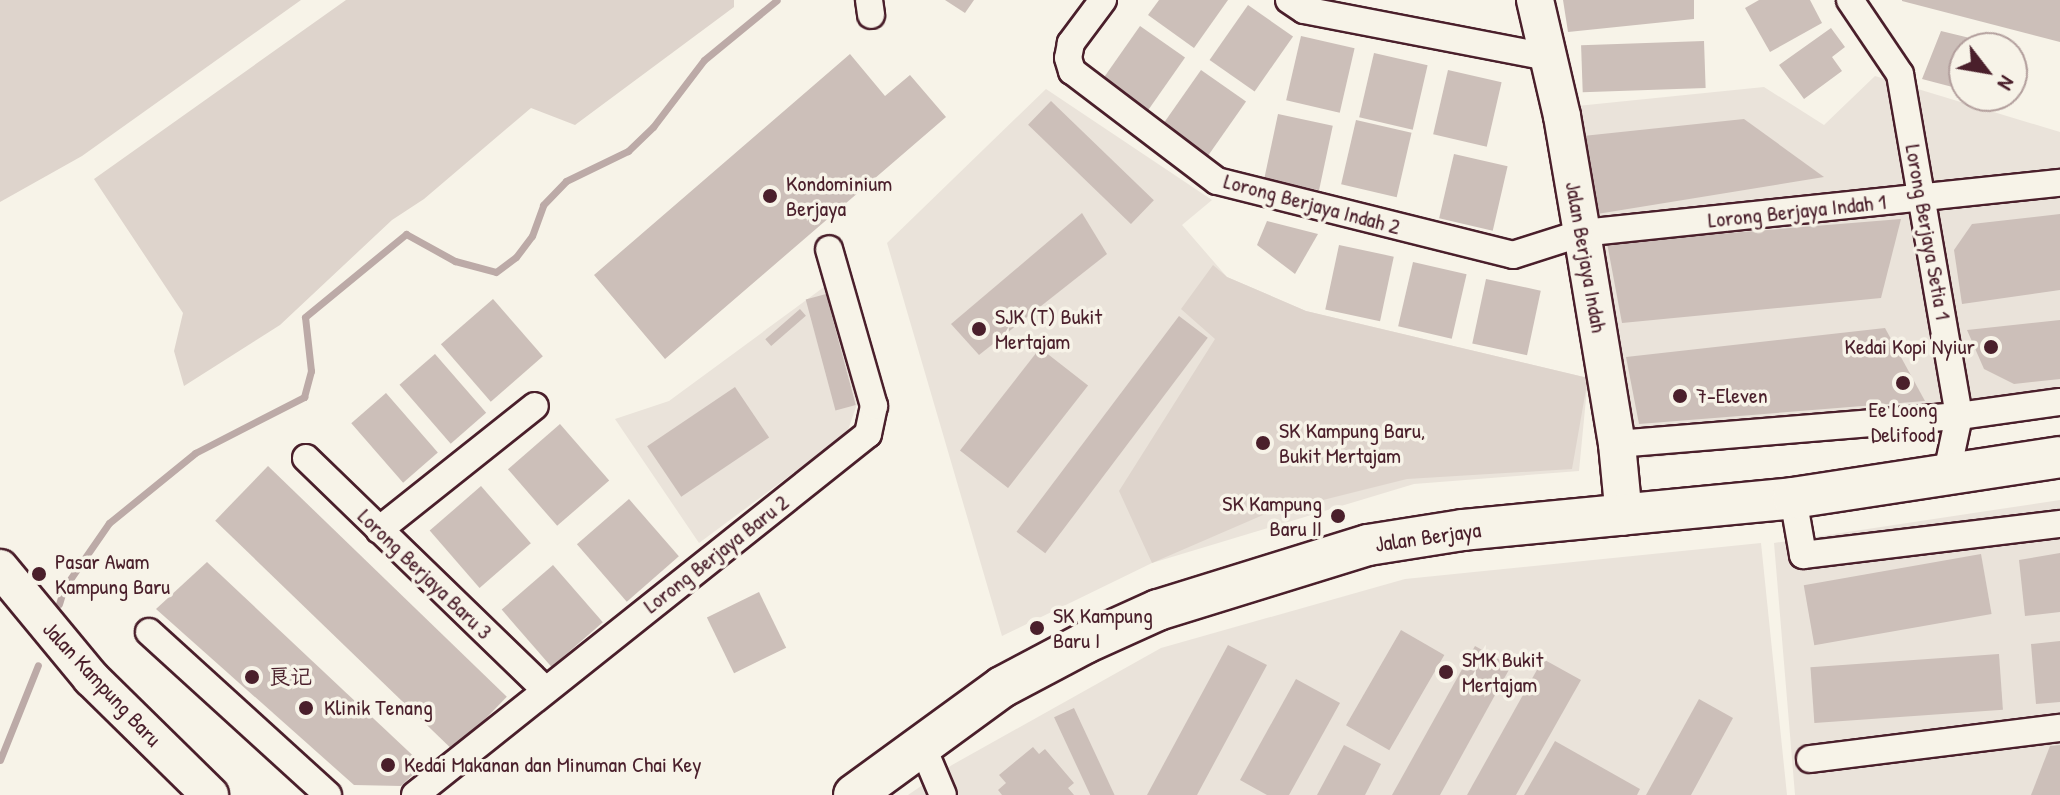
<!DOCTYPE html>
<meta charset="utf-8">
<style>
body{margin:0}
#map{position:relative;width:2060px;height:795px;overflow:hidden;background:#f7f3e8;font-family:"Patrick Hand","LXGW WenKai TC",sans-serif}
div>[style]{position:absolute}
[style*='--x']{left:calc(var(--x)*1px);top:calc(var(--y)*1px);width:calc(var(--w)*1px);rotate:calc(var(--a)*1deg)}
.built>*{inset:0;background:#eae3da}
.green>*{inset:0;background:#ded4cc}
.stream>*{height:7px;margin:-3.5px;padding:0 3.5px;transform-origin:3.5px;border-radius:3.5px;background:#bcaaa7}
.building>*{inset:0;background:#ccbfb9;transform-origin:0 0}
.roads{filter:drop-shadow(2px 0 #4a1f2b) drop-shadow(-2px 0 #4a1f2b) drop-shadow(0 2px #4a1f2b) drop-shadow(0 -2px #4a1f2b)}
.street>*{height:26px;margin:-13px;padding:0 13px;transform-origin:13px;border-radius:13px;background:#f7f3e8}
.secondary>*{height:36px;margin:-18px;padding:0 18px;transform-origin:18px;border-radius:18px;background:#f7f3e8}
.primary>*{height:40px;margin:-20px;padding:0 20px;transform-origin:20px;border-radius:20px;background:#f7f3e8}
.dots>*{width:22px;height:22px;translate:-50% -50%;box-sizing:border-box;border:4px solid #f7f3e8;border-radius:50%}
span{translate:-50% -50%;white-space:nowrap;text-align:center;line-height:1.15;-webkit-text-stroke:7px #f7f3e8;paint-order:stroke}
.poi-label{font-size:22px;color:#4a1f2b}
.left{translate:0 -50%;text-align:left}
.right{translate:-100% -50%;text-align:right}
.street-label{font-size:22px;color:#4a1f2b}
.north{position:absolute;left:1948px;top:32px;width:80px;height:80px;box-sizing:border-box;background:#f7f3e8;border:2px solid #b29e9c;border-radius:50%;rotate:121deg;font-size:22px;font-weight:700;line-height:32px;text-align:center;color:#4a1f2b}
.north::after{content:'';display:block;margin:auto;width:28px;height:36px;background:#4a1f2b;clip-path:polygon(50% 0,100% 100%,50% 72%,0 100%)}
</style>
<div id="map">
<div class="built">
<div style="clip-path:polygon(1875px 76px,2060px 132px,2060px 415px,1641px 459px,1577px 106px,1764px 87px,1824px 125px)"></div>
<div style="clip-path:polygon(1046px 89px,1212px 200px,1182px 225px,1227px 277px,1306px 311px,1588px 378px,1579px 471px,1414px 484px,1152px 563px,1002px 636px,887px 243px)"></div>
<div style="clip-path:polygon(824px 287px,857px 404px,847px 433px,699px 543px,615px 419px,669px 401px)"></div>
<div style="clip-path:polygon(2060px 500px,2060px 795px,1795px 795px,1774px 543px)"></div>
<div style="clip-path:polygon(1761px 543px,1787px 795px,908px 795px,952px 765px,1161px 648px,1405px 579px)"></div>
</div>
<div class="green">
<div style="clip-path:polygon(0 0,301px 0,82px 156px,0 202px)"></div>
<div style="clip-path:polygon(346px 0,734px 0,734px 7px,575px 125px,531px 108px,424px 199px,392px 220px,280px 325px,184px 386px,174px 351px,183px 313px,94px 179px)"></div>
<div style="clip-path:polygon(1213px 265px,1227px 277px,1306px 311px,1588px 378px,1572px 469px,1407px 479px,1263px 515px,1152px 563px,1119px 491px,1215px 339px,1181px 309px)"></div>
</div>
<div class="stream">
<div style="--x:59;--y:604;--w:17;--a:-73"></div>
<div style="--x:64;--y:588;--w:79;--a:-55.3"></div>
<div style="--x:109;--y:523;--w:111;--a:-39.1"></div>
<div style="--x:195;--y:453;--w:123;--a:-27.2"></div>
<div style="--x:304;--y:397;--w:27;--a:-75"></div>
<div style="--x:311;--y:371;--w:54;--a:-96.3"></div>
<div style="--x:305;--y:317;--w:131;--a:-39.4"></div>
<div style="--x:406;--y:234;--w:56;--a:28.9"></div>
<div style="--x:455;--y:261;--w:42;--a:15"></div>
<div style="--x:496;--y:272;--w:25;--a:-37"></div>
<div style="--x:516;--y:257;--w:26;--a:-53"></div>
<div style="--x:532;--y:236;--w:33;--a:-70"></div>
<div style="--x:543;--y:205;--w:33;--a:-46"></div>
<div style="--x:566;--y:181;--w:69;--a:-25.8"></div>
<div style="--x:628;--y:151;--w:35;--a:-44"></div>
<div style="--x:653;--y:127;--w:84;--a:-52.7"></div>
<div style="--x:704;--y:60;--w:94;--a:-39.4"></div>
<div style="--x:0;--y:760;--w:102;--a:-68.2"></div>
</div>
<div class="building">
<div style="clip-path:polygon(945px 0,974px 0,965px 13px)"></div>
<div style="clip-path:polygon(1159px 0,1228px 0,1194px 48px,1148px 15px)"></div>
<div style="clip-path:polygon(1563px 0,1694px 0,1694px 19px,1568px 32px)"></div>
<div style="clip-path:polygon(1759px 0,1810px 0,1822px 23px,1770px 52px,1745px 8px)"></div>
<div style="clip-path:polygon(1902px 0,2060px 0,2060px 42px,1902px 1px)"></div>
<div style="left:1248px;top:5px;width:55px;height:67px;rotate:35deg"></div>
<div style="left:1140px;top:26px;width:55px;height:66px;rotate:35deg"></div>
<div style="clip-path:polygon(1831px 28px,1845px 47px,1832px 57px,1842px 71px,1804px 99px,1779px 65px)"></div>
<div style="clip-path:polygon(1941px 31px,2007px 47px,2007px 48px,1964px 48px,1964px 90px,1922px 79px)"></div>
<div style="left:1301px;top:36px;width:55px;height:66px;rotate:13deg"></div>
<div style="left:1704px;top:41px;width:47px;height:123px;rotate:88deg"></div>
<div style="left:1374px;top:53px;width:55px;height:66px;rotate:13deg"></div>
<div style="clip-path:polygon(850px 54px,885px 96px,910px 75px,946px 117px,665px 359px,594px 275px)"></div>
<div style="left:1201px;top:70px;width:55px;height:66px;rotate:35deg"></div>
<div style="left:1448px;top:70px;width:55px;height:66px;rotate:13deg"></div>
<div style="left:1051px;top:101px;width:143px;height:33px;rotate:44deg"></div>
<div style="left:1278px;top:114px;width:56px;height:66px;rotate:12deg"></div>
<div style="clip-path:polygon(1744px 119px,1824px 177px,1597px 214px,1583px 136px)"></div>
<div style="left:1356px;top:120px;width:57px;height:66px;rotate:13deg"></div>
<div style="left:1454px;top:154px;width:55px;height:66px;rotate:13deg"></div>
<div style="clip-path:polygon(1082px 213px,1107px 254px,979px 355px,951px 324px)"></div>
<div style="clip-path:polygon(2060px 214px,2060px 290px,1962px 304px,1954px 250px,1972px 224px)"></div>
<div style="clip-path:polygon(1901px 219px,1881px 298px,1622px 323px,1607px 243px)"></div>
<div style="clip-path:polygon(1267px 221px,1318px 234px,1295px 274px,1257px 245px)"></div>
<div style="left:1339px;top:245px;width:56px;height:66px;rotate:12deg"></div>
<div style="left:1413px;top:262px;width:55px;height:66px;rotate:13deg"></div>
<div style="left:1486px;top:279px;width:56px;height:66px;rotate:12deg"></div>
<div style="left:826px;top:294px;width:115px;height:21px;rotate:75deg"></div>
<div style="left:493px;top:299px;width:76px;height:69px;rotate:49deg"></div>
<div style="left:800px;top:309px;width:9px;height:46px;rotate:49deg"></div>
<div style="left:1179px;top:316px;width:36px;height:270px;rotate:37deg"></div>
<div style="clip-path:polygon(2060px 320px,2060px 379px,2014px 384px,1984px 369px,1967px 330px)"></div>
<div style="clip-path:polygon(1885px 328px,1925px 401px,1639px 424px,1626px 357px)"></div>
<div style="left:1040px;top:348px;width:61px;height:130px;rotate:38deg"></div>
<div style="left:435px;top:354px;width:78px;height:47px;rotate:49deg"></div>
<div style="left:735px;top:387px;width:61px;height:106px;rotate:56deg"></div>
<div style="left:386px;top:393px;width:79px;height:46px;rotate:49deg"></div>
<div style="left:560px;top:424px;width:75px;height:69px;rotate:49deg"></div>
<div style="left:268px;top:466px;width:332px;height:76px;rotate:44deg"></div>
<div style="left:481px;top:486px;width:76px;height:68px;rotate:49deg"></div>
<div style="left:629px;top:499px;width:76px;height:69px;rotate:49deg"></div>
<div style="clip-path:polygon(2060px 553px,2060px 612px,2025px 616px,2019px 560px)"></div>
<div style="left:1981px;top:554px;width:61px;height:180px;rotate:80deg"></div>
<div style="clip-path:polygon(207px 562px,423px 765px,401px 786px,354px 785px,156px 609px)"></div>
<div style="left:553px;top:565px;width:76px;height:68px;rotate:49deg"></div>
<div style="left:759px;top:592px;width:62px;height:58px;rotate:64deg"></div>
<div style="left:1401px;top:630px;width:50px;height:110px;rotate:30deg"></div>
<div style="clip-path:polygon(2060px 641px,2060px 702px,2036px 704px,2031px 644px)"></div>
<div style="clip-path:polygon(1228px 645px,1267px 665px,1197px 795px,1147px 795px)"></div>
<div style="clip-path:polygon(1475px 646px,1511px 666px,1440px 795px,1392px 795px)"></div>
<div style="left:1999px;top:654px;width:56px;height:189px;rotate:86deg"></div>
<div style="clip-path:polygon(1543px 659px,1581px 680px,1516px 795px,1467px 795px)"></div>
<div style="clip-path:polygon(1296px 679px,1340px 703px,1289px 795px,1267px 795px,1240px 780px)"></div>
<div style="clip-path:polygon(1699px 699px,1733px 718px,1691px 795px,1646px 795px)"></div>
<div style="left:1074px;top:708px;width:96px;height:22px;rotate:65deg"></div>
<div style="clip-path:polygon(1555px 741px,1640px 789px,1637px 795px,1524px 795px)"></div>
<div style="clip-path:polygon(1344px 745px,1381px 764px,1365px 795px,1317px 795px)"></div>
<div style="clip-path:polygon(2060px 745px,2060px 795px,2031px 795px,2050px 746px)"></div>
<div style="clip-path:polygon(1033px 747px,1039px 754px,1045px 749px,1074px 783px,1068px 788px,1074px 795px,1002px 795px,998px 790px,1006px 783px,999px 775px)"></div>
</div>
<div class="roads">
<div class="street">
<div style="--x:869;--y:0;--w:15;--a:82"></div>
<div style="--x:1103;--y:0;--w:54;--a:126.7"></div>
<div style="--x:1071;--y:43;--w:15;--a:101"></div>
<div style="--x:1068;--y:58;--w:14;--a:73"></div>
<div style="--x:1072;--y:71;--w:182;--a:37.2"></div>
<div style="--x:1217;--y:181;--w:305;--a:14"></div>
<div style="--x:1513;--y:255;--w:72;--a:-17.7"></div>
<div style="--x:1582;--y:233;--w:481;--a:-6"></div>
<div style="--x:1289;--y:0;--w:18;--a:34"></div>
<div style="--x:1304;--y:10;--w:248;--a:10.9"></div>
<div style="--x:1850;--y:0;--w:89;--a:56"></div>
<div style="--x:1900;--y:74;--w:347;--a:80.2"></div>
<div style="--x:1959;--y:416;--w:62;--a:102"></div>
<div style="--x:1617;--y:444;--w:343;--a:-4.7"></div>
<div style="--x:1959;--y:416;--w:102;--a:-7.9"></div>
<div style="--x:306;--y:458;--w:333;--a:44.1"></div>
<div style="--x:1793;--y:498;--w:58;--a:80"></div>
<div style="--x:1803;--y:555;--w:259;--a:-6.9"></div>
<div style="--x:379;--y:530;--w:199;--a:-38.5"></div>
<div style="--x:149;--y:632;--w:242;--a:42.3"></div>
<div style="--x:921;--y:743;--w:56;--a:67.1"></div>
<div style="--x:1810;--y:759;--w:252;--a:-7.1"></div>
<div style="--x:415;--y:795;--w:579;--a:-38.55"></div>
<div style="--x:868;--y:434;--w:29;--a:-78"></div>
<div style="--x:874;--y:406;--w:163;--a:-106"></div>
</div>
<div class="secondary">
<div style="--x:1535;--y:0;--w:119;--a:76.9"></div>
<div style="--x:1562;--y:116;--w:119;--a:80.3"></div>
<div style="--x:1582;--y:233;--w:214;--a:80.6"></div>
<div style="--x:1617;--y:444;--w:73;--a:84.5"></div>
<div style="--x:0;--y:568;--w:143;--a:50.4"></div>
<div style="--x:91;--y:678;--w:167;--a:44.5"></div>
</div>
<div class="primary">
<div style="--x:854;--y:795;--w:183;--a:-36.1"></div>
<div style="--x:1002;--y:687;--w:94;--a:-27.9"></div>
<div style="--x:1085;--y:643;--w:80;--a:-24.3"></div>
<div style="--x:1158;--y:610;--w:220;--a:-17.2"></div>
<div style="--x:1368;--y:545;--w:96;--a:-9"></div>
<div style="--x:1463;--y:530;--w:332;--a:-5.5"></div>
<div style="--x:1793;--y:498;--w:270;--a:-8.7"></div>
</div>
</div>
<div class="dots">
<div style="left:770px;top:196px;background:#4a1f2b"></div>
<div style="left:979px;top:329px;background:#4a1f2b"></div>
<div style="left:1991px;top:347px;background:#4a1f2b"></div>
<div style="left:1903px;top:383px;background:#4a1f2b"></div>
<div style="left:1680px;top:396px;background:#4a1f2b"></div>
<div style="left:1263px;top:443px;background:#4a1f2b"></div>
<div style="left:1338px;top:516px;background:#4a1f2b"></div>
<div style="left:39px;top:574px;background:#4a1f2b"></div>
<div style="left:1037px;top:628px;background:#4a1f2b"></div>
<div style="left:1446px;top:672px;background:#4a1f2b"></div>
<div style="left:252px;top:677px;background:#4a1f2b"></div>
<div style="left:306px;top:708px;background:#4a1f2b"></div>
<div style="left:388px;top:765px;background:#4a1f2b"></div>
</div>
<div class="poi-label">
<span class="left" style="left:786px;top:196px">Kondominium<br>Berjaya</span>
<span class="left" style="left:995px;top:329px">SJK (T) Bukit<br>Mertajam</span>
<span class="right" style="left:1975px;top:347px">Kedai Kopi Nyiur</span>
<span class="left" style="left:1696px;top:396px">7-Eleven</span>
<span style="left:1903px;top:422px">Ee Loong<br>Delifood</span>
<span class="left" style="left:1279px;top:443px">SK Kampung Baru,<br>Bukit Mertajam</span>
<span class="right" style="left:1322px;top:516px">SK Kampung<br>Baru II</span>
<span class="left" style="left:55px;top:574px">Pasar Awam<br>Kampung Baru</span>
<span class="left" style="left:1053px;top:628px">SK Kampung<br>Baru I</span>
<span class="left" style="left:1462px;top:672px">SMK Bukit<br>Mertajam</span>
<span class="left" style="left:268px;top:677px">良记</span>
<span class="left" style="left:324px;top:708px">Klinik Tenang</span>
<span class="left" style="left:404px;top:765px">Kedai Makanan dan Minuman Chai Key</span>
</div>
<div class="street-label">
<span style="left:1312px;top:204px;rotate:15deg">Lorong Berjaya Indah 2</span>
<span style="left:1797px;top:211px;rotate:-6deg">Lorong Berjaya Indah 1</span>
<span style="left:1928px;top:232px;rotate:80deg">Lorong Berjaya Setia 1</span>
<span style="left:1586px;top:257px;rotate:80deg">Jalan Berjaya Indah</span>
<span style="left:1428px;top:537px;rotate:-8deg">Jalan Berjaya</span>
<span style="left:716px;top:554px;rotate:-38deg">Lorong Berjaya Baru 2</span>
<span style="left:425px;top:574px;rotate:44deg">Lorong Berjaya Baru 3</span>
<span style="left:102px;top:684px;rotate:47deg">Jalan Kampung Baru</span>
</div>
<div class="north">N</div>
</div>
